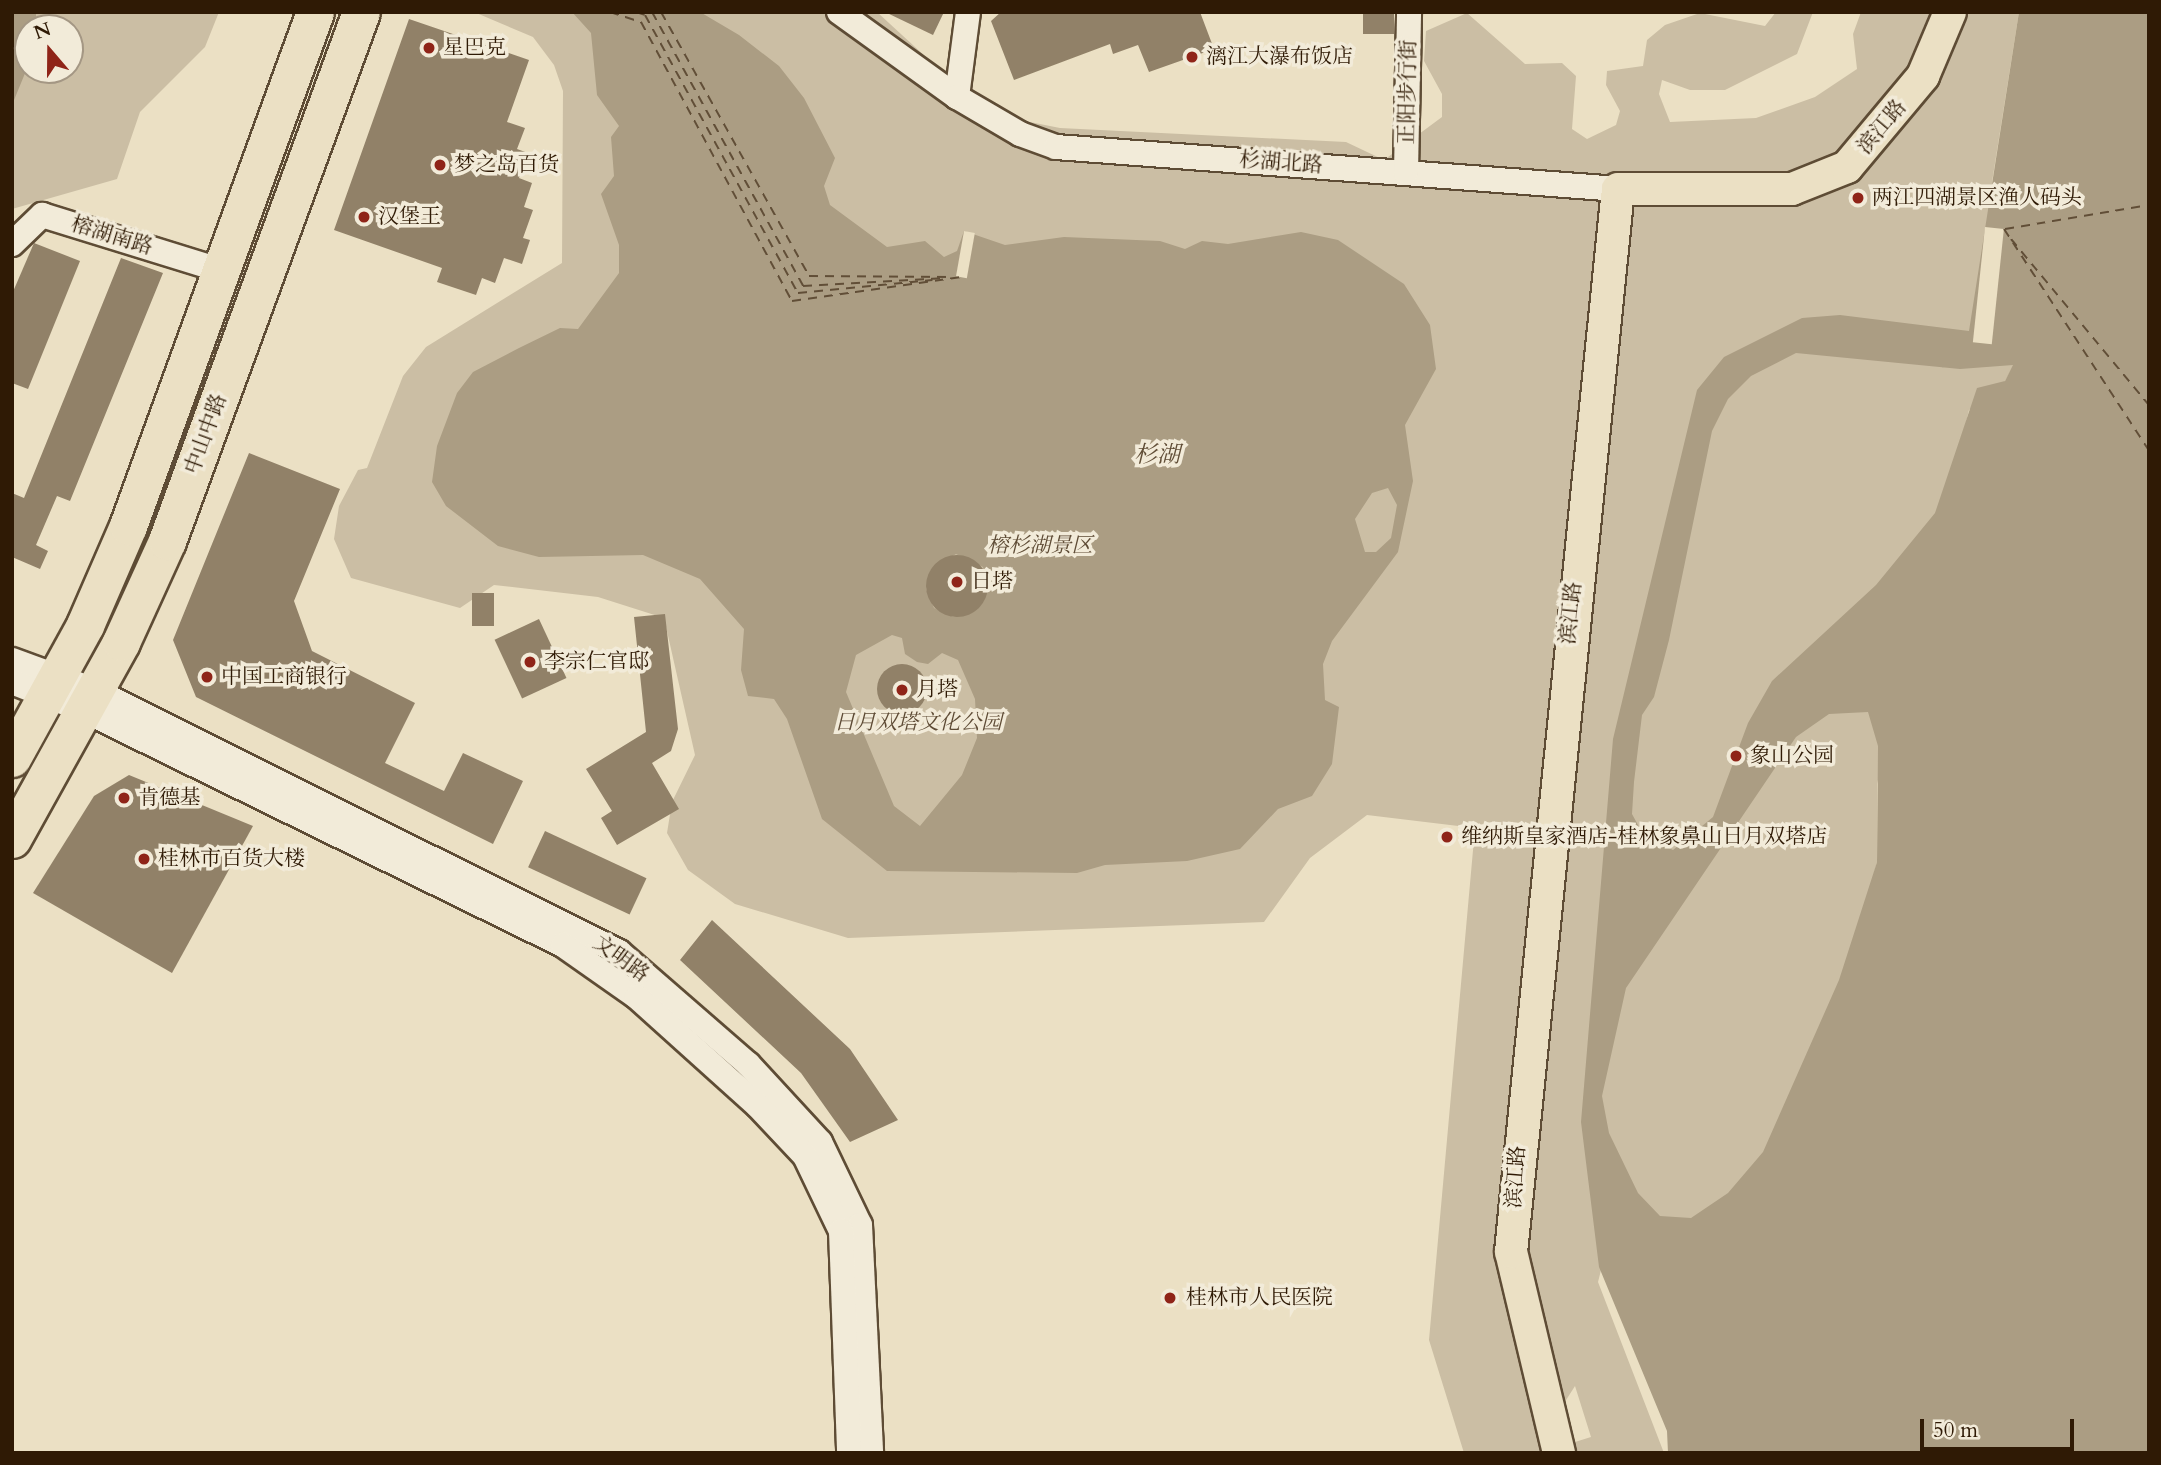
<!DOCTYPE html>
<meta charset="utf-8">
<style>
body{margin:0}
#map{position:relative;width:2161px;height:1465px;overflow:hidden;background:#ebe0c4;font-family:Cardo,"Noto Serif SC",serif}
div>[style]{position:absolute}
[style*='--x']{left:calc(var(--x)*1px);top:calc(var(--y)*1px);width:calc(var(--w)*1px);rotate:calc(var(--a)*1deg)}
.green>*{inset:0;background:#cbbea4}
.water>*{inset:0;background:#ab9d83}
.pier>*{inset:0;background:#ebe0c4;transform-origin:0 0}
.ferry>*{height:2px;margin-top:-1px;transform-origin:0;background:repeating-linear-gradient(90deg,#614e37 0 9px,transparent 0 16px)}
.building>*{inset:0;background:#918168;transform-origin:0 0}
.round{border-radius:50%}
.roads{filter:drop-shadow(2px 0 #5e4c35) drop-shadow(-2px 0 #5e4c35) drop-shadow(0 2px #5e4c35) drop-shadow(0 -2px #5e4c35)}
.minor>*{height:24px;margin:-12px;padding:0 12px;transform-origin:12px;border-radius:12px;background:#f2ebd9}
.major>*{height:32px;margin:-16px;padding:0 16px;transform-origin:16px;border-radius:16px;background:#ebe0c4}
.highway>*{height:37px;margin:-18.5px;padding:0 18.5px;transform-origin:18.5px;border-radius:18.5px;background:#ebe0c4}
.dots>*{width:19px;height:19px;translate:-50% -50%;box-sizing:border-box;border:4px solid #f2ebd9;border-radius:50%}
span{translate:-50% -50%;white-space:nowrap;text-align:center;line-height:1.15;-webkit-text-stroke:7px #f2ebd9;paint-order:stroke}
.poi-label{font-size:21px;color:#2f1a05}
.left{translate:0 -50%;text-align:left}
.street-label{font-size:21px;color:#2f1a05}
.park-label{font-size:21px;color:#5e4b35;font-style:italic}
.water-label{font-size:23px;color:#614e37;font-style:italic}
.frame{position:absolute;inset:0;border:14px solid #2f1a05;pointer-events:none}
.north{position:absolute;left:14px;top:14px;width:70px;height:70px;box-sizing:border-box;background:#f2ebd9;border:2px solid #a49784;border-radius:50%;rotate:340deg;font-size:19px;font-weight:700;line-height:28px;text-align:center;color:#2f1a05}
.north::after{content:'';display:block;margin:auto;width:24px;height:32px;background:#8f2418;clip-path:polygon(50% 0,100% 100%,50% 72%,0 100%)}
.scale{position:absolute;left:1920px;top:1419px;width:154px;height:32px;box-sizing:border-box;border:4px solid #2f1a05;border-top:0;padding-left:9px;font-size:21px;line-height:24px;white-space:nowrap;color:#2f1a05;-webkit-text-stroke:5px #f2ebd9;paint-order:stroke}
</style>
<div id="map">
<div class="green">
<div style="clip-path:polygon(evenodd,12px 12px,219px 12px,205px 47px,140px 112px,117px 179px,12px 209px,12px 12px,28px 28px,70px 28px,70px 70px,28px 70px,28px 28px)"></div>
<div style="clip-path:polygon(474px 12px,877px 12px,927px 58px,953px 107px,1060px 128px,1346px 142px,1384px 160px,1442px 117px,1442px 94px,1424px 61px,1426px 31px,1467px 13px,1525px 64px,1562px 63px,1576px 76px,1572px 129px,1587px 139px,1616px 125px,1620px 111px,1606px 85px,1607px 71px,1643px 66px,1647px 40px,1665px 25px,1700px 13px,1765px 26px,1776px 12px,1813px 12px,1797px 54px,1725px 90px,1690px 90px,1662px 80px,1659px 94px,1670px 122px,1756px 118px,1815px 97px,1857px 69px,1853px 34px,1861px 12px,2019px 12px,1992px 182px,2014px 365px,2005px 381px,1969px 410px,1877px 784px,1877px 862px,1860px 929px,1774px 1163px,1687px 1243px,1614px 1218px,1598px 1282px,1664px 1453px,1578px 1453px,1575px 1442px,1591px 1437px,1575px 1386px,1561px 1408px,1566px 1453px,1464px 1453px,1429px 1340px,1475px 828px,1367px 815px,1310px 858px,1264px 922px,848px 938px,735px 904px,688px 870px,667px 833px,672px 802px,695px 755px,664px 618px,598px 597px,494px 585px,460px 608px,351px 578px,334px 539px,339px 506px,358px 470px,367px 468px,403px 376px,426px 347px,562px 263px,563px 91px,554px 65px,533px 37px)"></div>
</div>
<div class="water">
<div style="clip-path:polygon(12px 12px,36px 12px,36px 28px,28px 28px,28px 66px,12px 105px)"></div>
<div style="clip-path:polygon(evenodd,572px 12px,700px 12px,739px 35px,779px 66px,804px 98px,835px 158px,824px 186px,830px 205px,887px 247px,925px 241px,944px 257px,957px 251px,964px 231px,1005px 245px,1064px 237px,1160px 241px,1185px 249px,1202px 241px,1228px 244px,1301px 232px,1338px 240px,1404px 284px,1430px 325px,1436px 369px,1405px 425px,1413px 481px,1398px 552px,1332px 641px,1323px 664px,1325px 700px,1339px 707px,1332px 764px,1312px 796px,1278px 809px,1240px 849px,1187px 861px,1105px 865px,1077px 873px,887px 871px,822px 819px,787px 719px,774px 699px,748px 696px,741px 670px,744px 629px,700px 579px,643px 555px,539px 557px,498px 546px,446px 506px,432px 482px,437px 446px,457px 393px,473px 372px,519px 348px,560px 328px,578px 329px,619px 273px,619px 245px,601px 194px,614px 176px,611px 137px,619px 126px,597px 95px,591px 33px,572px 12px,1388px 488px,1397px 505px,1391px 538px,1376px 552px,1365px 552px,1355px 519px,1372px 493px,1388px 488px,572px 12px,956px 554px,983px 567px,989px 587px,974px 612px,953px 617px,934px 608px,926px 589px,931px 569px,956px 554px,572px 12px,892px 635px,902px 638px,905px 654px,917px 662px,928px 664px,942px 653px,958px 660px,975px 699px,977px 738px,962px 775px,920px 826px,894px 806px,846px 692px,856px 655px,892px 635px)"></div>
<div style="clip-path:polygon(evenodd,2019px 12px,2149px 12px,2149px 1453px,1668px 1453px,1667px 1431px,1599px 1267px,1581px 1122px,1613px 739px,1697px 390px,1724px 357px,1802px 318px,1840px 315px,1969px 331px,2019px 12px,1796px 353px,1960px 369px,2013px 365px,2005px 381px,1977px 388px,1935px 513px,1876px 585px,1772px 681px,1748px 723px,1713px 817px,1673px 850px,1644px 836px,1632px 814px,1634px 782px,1642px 715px,1654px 697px,1669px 640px,1712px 431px,1728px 399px,1751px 376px,1796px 353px,2019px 12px,1868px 712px,1878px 746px,1877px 862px,1839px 980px,1763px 1152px,1728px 1193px,1691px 1218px,1660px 1216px,1638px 1193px,1609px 1133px,1602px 1096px,1626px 988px,1796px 737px,1829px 714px,1868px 712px)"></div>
</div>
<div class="pier">
<div style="left:1985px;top:227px;width:19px;height:116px;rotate:6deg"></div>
<div style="left:964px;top:231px;width:11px;height:46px;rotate:10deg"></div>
</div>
<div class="ferry">
<div style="--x:610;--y:12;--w:33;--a:18"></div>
<div style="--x:641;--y:22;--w:317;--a:61.6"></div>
<div style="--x:792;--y:301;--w:171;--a:-8.1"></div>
<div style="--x:636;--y:12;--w:9;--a:18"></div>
<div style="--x:645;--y:15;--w:317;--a:61.2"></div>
<div style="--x:798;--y:293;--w:135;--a:-5.5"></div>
<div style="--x:652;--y:12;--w:313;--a:61.1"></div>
<div style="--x:803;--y:286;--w:143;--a:-3.2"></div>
<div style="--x:661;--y:12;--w:303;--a:60.7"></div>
<div style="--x:809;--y:276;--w:144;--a:0.4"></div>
<div style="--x:2004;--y:229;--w:265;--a:56.8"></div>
<div style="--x:2005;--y:229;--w:146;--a:-9.5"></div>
<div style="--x:2011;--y:239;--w:216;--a:50.3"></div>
</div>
<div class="building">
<div style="clip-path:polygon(885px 12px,944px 12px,933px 35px)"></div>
<div style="clip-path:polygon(1001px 12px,1200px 12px,1214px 49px,1149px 72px,1138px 45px,1113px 54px,1110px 44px,1014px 80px,991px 21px)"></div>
<div style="left:1363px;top:12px;width:31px;height:22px"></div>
<div style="clip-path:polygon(409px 19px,529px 60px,507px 122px,525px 128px,517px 149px,528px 153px,519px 178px,532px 183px,524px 207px,533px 210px,523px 238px,530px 240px,522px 264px,504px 258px,495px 283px,482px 278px,476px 295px,437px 282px,442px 268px,334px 230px)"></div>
<div style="clip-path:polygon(34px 243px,80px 261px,28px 389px,12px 383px,12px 294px)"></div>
<div style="clip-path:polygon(121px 258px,163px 273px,70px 501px,57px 496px,36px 545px,48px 551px,40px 569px,12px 557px,12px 493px,24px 498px)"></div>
<div style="clip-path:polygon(249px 453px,340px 489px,294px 601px,312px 651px,415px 703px,385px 763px,444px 791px,463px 753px,523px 781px,493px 844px,196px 697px,173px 640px)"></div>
<div class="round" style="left:926px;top:555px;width:62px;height:62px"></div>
<div style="left:494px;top:593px;width:33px;height:22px;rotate:90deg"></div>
<div style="clip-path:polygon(665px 614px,678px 729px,671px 751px,652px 763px,679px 809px,617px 845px,601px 818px,612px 811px,586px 769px,646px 732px,634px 617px)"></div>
<div style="left:539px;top:619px;width:65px;height:49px;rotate:65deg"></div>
<div class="round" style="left:877px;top:664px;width:50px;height:50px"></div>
<div style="clip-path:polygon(129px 775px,253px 826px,172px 973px,33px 893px,94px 796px)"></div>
<div style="left:545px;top:831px;width:112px;height:40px;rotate:25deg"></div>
<div style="clip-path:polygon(712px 920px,850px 1049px,898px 1120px,850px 1142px,801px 1073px,680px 960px)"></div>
</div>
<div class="roads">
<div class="minor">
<div style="--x:839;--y:12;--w:145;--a:35.8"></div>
<div style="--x:968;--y:12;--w:86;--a:97.4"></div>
<div style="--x:957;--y:97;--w:73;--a:30.4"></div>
<div style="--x:1020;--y:134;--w:38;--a:20"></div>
<div style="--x:1056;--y:147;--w:564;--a:4.27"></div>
<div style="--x:1406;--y:172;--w:160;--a:-88.9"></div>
<div style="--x:12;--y:244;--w:42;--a:-44"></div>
<div style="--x:42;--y:215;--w:189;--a:17.2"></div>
<div style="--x:12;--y:660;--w:87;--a:20.1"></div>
<div style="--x:94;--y:690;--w:587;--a:26.52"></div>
<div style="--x:619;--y:952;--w:171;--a:41"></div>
<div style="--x:748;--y:1064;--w:106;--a:47.3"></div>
<div style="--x:820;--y:1142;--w:92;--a:64.3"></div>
<div style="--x:860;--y:1225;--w:228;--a:87.2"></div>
<div style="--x:12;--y:682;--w:76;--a:21.5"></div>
<div style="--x:83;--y:710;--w:534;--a:26.09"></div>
<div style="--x:563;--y:945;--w:90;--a:35.1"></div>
<div style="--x:637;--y:997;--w:161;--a:42"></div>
<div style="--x:757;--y:1105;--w:70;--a:46.7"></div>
<div style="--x:805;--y:1156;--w:83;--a:64.4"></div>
<div style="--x:841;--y:1231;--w:222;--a:87.9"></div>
</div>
<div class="major">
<div style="--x:1559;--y:1453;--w:207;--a:-103.4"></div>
<div style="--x:1511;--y:1252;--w:1068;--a:-84.25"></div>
<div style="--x:1618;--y:189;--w:174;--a:0"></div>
<div style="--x:1792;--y:189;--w:59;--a:-21.8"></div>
<div style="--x:1847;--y:167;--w:119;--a:-50.1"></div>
<div style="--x:1923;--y:76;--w:69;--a:-67.1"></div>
</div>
<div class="highway">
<div style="--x:12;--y:758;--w:152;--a:-61.2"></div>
<div style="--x:85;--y:625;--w:108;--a:-66.5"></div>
<div style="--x:128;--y:526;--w:547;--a:-70.01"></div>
<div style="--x:12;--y:839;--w:225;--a:-61"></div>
<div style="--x:121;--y:642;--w:111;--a:-65.5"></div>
<div style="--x:167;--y:541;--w:563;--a:-69.86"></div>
</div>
</div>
<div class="dots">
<div style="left:429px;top:48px;background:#8f2418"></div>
<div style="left:1192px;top:57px;background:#8f2418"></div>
<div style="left:440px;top:165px;background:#8f2418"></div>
<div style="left:1858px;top:198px;background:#8f2418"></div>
<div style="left:364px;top:217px;background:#8f2418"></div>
<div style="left:957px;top:582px;background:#8f2418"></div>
<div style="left:530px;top:662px;background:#8f2418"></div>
<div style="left:207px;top:677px;background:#8f2418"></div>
<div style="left:902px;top:690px;background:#8f2418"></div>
<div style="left:1736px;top:756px;background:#8f2418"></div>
<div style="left:124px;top:798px;background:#8f2418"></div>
<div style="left:1447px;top:837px;background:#8f2418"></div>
<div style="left:144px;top:859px;background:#8f2418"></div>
<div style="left:1170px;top:1298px;background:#8f2418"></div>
</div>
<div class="poi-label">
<span class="left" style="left:443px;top:48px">星巴克</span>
<span class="left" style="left:1206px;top:57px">漓江大瀑布饭店</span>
<span class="left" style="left:454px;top:165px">梦之岛百货</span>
<span class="left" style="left:1872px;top:198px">两江四湖景区渔人码头</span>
<span class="left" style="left:378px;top:217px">汉堡王</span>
<span class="left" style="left:971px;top:582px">日塔</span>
<span class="left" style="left:544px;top:662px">李宗仁官邸</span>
<span class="left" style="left:221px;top:677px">中国工商银行</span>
<span class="left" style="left:916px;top:690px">月塔</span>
<span class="left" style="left:1750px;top:756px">象山公园</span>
<span class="left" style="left:138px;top:798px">肯德基</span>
<span class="left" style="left:1461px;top:837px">维纳斯皇家酒店-桂林象鼻山日月双塔店</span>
<span class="left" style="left:158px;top:859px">桂林市百货大楼</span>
<span class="left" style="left:1186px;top:1298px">桂林市人民医院</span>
</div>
<div class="street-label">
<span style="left:1408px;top:92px;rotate:-89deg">正阳步行街</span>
<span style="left:1882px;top:127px;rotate:-50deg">滨江路</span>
<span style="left:1281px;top:163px;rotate:4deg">杉湖北路</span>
<span style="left:112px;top:236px;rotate:17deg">榕湖南路</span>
<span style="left:206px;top:434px;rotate:-70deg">中山中路</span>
<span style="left:1571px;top:613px;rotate:-84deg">滨江路</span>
<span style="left:621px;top:959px;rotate:36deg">文明路</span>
<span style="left:1516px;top:1177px;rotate:-86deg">滨江路</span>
</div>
<div class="park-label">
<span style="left:1040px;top:546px">榕杉湖景区</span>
<span style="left:918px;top:723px">日月双塔文化公园</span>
</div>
<div class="water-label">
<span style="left:1157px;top:455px">杉湖</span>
</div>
<div class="frame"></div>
<div class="north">N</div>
<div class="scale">50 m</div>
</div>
